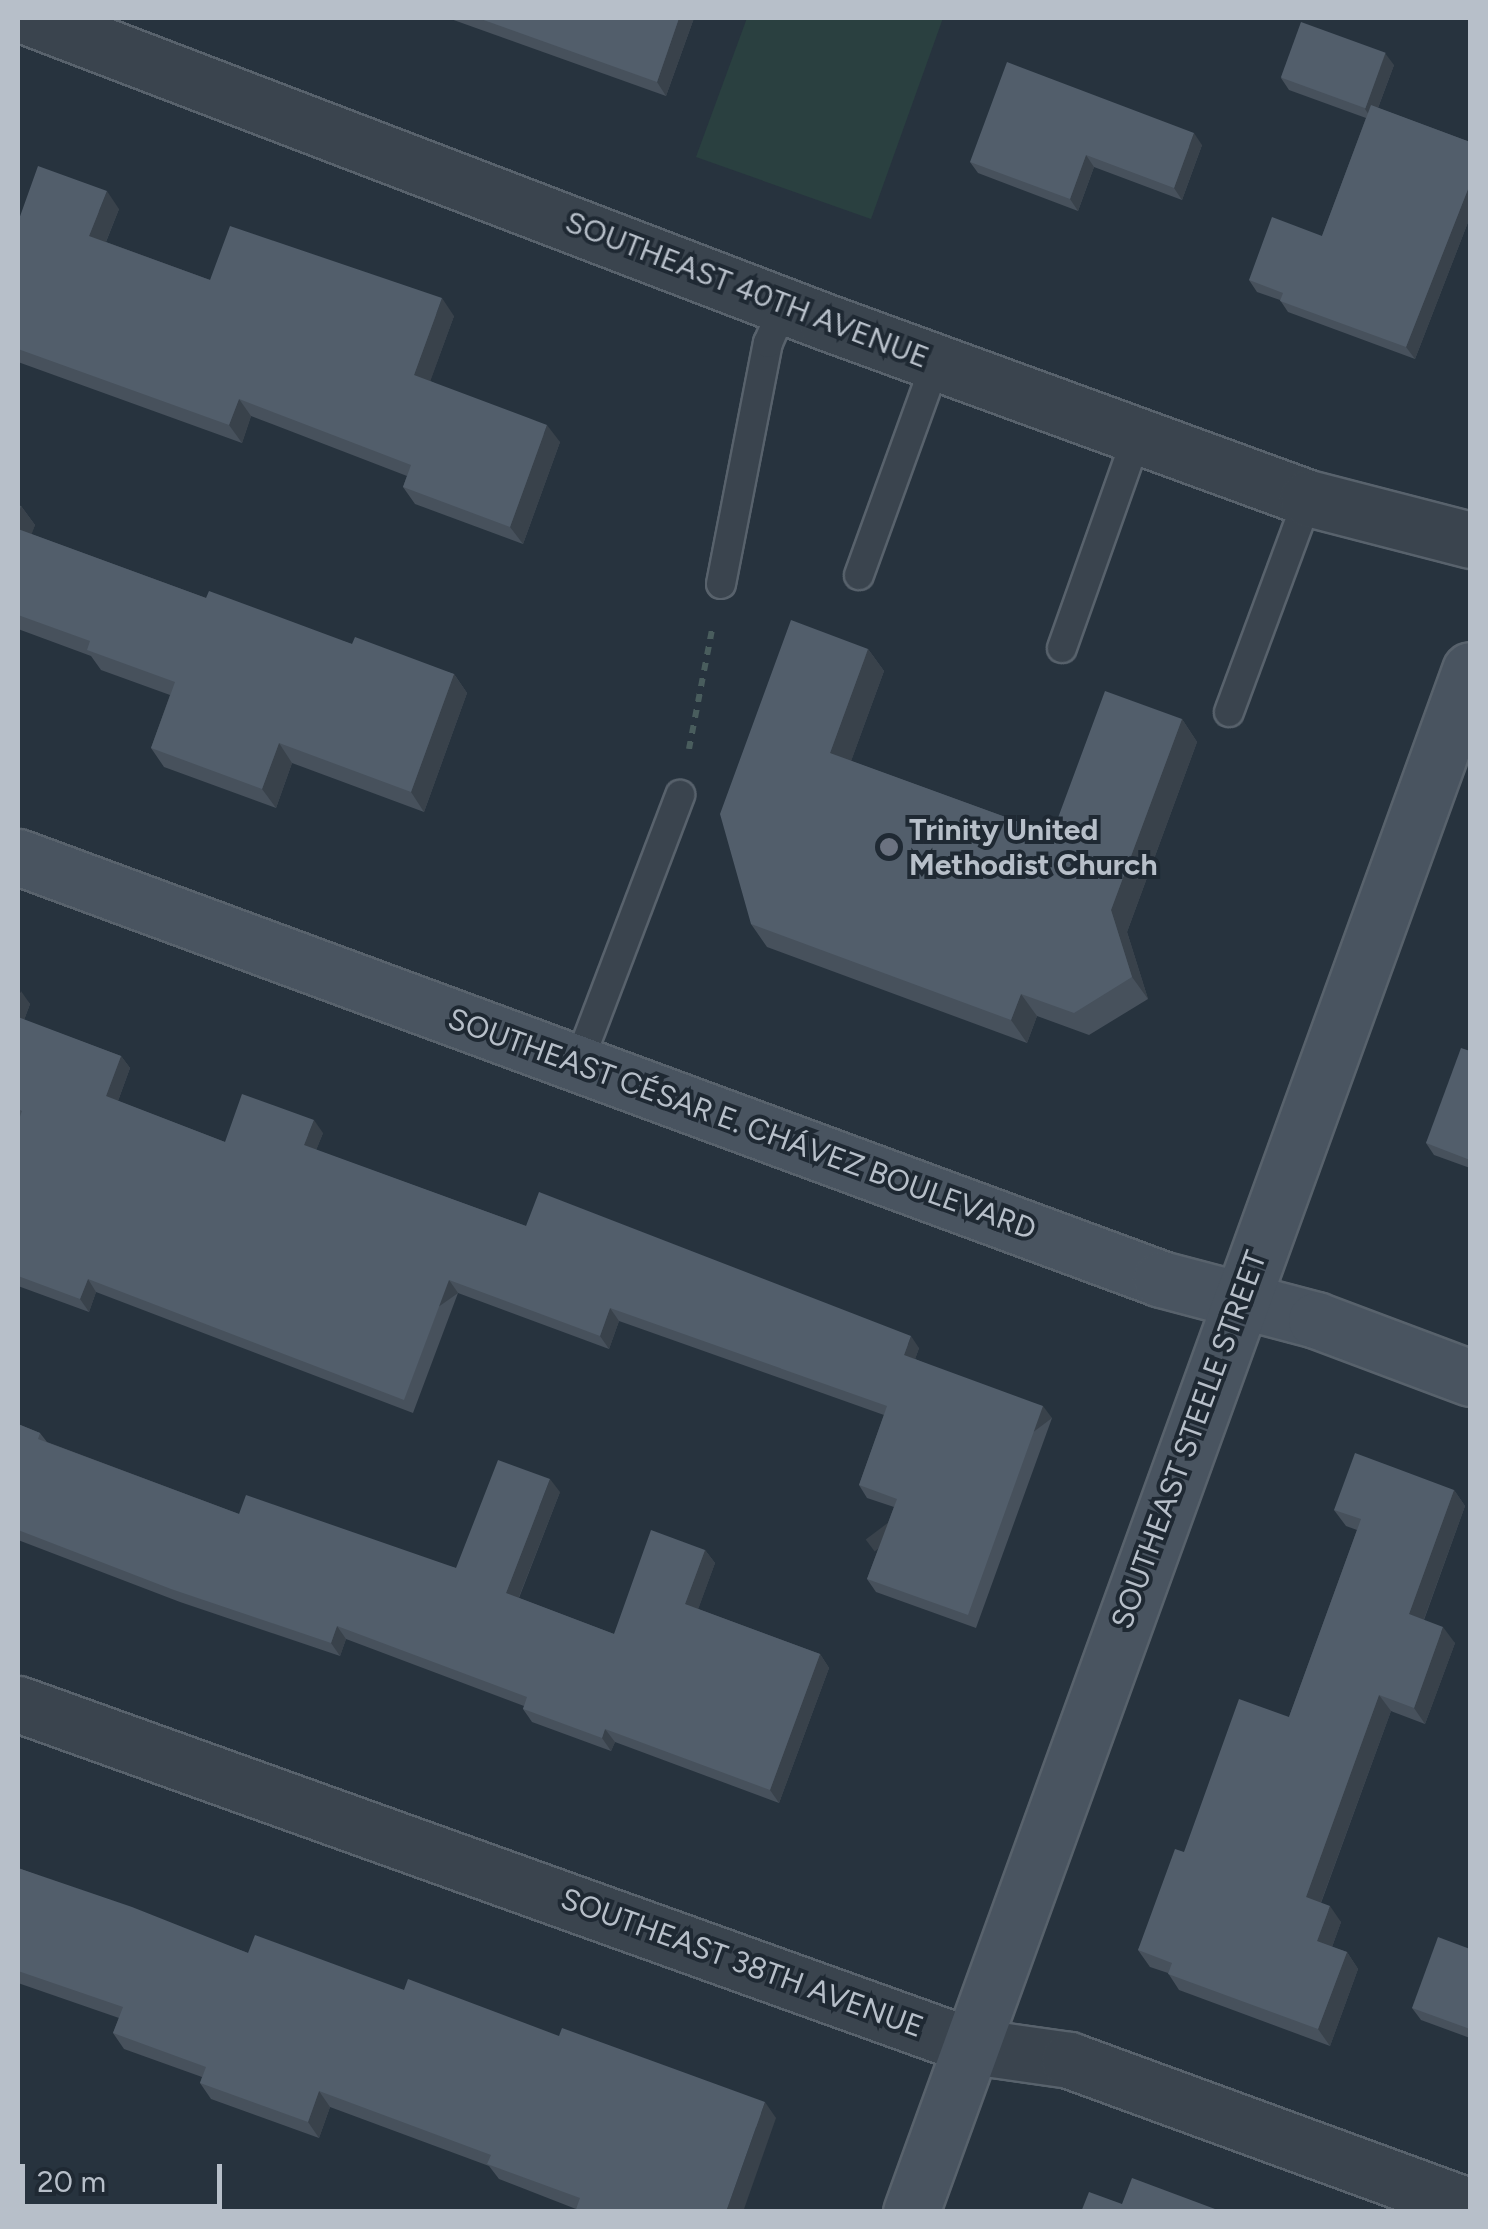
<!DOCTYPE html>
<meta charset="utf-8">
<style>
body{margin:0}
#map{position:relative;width:1488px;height:2229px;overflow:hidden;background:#27333e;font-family:Figtree,sans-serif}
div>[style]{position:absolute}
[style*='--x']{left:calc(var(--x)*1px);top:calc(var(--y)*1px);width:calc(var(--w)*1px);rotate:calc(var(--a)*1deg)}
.green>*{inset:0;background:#2a4040}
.path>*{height:6px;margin-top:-3px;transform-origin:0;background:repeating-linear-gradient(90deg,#495d5d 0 8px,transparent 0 16px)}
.roads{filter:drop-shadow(2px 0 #58626c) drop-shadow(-2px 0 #58626c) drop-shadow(0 2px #58626c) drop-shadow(0 -2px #58626c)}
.lane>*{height:28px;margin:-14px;padding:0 14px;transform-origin:14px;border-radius:14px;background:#3a444e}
.street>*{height:55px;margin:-27.5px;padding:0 27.5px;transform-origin:27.5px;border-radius:27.5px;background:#3a444e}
.secondary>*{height:55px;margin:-27.5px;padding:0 27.5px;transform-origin:27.5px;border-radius:27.5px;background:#495460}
.wall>*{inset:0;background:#47515c}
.shaded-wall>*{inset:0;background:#39424b;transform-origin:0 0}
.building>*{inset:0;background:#525e6b;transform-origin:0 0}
.dots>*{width:28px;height:28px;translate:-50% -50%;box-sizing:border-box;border:5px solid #1f2933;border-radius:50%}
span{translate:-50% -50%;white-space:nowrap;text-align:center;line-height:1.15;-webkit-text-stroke:8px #1f2933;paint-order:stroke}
.street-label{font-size:30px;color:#b7bfc9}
.poi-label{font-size:30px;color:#b7bfc9;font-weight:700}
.left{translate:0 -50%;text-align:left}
.frame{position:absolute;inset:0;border:20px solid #b7bfc9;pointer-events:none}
.scale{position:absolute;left:20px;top:2164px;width:202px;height:45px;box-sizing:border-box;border:5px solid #b7bfc9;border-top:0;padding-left:12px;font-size:30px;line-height:35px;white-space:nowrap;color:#b7bfc9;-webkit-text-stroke:8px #1f2933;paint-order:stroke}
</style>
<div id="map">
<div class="green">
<div style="clip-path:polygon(747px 18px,943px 18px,871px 219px,696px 157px)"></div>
</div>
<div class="path">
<div style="--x:689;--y:749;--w:122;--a:-79.1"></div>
</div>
<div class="roads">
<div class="lane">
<div style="--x:859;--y:575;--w:226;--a:-70.1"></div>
<div style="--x:721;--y:584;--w:246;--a:-79"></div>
<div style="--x:768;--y:343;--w:40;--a:-66.6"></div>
<div style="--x:1062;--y:648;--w:225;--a:-70.5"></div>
<div style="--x:1229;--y:712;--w:228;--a:-69.7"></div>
<div style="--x:578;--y:1064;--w:288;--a:-69.2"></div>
</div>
<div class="street">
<div style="--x:31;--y:18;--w:851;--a:20.93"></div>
<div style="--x:826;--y:322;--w:513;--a:20.06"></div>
<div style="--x:1308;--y:498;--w:167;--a:14.5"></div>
<div style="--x:18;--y:1704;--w:1013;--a:19.74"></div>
<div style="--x:971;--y:2046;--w:99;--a:8.1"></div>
<div style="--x:1069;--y:2060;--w:427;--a:20.1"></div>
</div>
<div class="secondary">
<div style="--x:18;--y:857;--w:1218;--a:20.26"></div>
<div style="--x:1161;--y:1279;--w:160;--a:14.8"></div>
<div style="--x:1316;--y:1320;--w:165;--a:20.6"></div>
<div style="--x:911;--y:2212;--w:1640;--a:-70.07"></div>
</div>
</div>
<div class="wall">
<div style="clip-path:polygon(448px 18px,694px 18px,666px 96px)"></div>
<div style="clip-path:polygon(1394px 65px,1378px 108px,1470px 142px,1470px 217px,1415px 359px,1288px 312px,1280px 300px,1257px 292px,1249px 280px,1322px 236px,1366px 118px,1289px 90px,1281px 78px)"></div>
<div style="clip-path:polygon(1202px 145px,1182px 200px,1094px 167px,1078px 211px,978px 173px,970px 162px)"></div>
<div style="clip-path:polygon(119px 209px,106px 242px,210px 280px,454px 316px,430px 381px,560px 442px,523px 544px,415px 504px,403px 487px,407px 476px,251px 416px,242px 443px,18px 362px,18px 222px)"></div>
<div style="clip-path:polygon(18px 505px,21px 506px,35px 525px,31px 534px,206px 598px,352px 644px,454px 674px,467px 693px,424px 812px,292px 763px,276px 808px,164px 767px,151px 748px,170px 695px,101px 670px,91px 656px,18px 629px)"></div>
<div style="clip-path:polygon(868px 649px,884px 671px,851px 761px,1052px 834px,1182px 719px,1197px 742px,1127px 932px,1148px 999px,1089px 1035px,1037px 1016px,1027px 1043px,767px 947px,751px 924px)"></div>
<div style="clip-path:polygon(18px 990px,30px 1004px,24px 1020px,121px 1056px,130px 1068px,118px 1101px,225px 1142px,323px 1133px,316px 1150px,526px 1226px,919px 1348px,915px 1359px,1052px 1418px,976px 1628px,876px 1592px,867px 1579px,894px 1507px,867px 1498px,859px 1485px,884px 1415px,619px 1321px,609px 1349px,458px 1293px,413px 1413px,96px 1292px,89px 1312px,18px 1286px)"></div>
<div style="clip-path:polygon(1470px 1051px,1470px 1168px,1434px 1155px,1426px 1143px)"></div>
<div style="clip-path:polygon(18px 1424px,40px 1433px,47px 1442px,239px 1514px,456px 1568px,560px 1492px,519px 1598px,614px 1634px,705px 1550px,715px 1563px,698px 1609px,820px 1654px,829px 1668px,779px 1803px,615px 1742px,611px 1751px,532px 1722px,523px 1709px,524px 1706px,346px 1639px,340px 1656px,180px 1602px,18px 1540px)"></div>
<div style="clip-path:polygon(1454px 1490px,1465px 1506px,1424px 1620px,1455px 1643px,1425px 1724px,1391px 1711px,1321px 1903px,1341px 1922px,1332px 1947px,1347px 1952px,1358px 1969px,1330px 2046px,1179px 1990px,1168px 1973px,1150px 1967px,1138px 1950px,1184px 1852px,1289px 1717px,1357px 1530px,1346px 1526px,1334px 1510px)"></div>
<div style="clip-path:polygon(18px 1868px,248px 1953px,404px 1990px,776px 2118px,576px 2209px,499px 2179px,489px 2166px,330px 2107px,319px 2138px,211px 2099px,200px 2083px,202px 2077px,124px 2049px,113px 2033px,119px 2018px,18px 1983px)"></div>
<div style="clip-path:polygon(1470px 1949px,1470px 2038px,1421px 2020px,1412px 2008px)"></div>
</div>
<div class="shaded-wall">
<div style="clip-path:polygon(679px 18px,694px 18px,666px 96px,657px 82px)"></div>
<div style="clip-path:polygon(1385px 53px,1394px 65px,1373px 121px,1365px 109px)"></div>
<div style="clip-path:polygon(1194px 133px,1202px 145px,1182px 200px,1174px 188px)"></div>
<div style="clip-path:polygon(1086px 155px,1094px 167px,1078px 211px,1070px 199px)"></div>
<div style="clip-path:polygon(1470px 184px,1470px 217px,1415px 359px,1406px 347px)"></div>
<div style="clip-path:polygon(107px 191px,119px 209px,101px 254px,89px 236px)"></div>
<div style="clip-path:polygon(442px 298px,454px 316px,426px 393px,414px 375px)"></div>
<div style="clip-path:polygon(239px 399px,251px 416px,242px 443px,229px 425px)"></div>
<div style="clip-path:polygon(547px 425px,560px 442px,523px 544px,510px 527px)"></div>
<div style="clip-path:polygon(21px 506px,35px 525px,27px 547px,18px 534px,18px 516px)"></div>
<div style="clip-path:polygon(868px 649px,884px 671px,846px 775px,830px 753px)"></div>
<div style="clip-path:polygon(454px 674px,467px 693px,424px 812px,411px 792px)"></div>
<div style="clip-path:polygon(1182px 719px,1197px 742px,1127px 932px,1148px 999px,1132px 977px,1111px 910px)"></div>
<div style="clip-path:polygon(279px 743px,292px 763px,276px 808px,262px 789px)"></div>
<div style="clip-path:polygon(21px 991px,30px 1004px,21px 1028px,18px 1022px,18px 1002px)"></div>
<div style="clip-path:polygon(1021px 994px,1037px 1016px,1027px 1043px,1011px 1020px)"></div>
<div style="clip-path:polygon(121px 1056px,130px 1068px,115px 1109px,106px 1096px)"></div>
<div style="clip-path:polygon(314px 1120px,323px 1133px,313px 1158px,304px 1145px)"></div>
<div style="clip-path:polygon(88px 1279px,96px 1292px,89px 1312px,80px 1299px)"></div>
<div style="left:449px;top:1280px;width:16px;height:128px;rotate:55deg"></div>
<div style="clip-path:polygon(610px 1308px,619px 1321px,609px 1349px,600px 1336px)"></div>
<div style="clip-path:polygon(911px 1336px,919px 1348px,912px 1368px,904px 1355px)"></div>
<div style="left:1043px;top:1406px;width:15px;height:222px;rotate:53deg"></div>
<div style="clip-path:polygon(550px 1479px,560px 1492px,515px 1607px,506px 1593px)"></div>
<div style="clip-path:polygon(1454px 1490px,1465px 1506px,1420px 1630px,1409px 1614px)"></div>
<div style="clip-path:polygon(705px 1550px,715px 1563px,695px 1618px,685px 1604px)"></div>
<div style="clip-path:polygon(337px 1626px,346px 1639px,340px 1656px,331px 1643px)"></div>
<div style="clip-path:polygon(1443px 1627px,1455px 1643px,1425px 1724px,1414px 1708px)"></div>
<div style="clip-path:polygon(820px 1654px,829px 1668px,779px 1803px,770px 1790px)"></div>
<div style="clip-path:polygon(1379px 1695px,1391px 1711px,1317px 1913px,1306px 1897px)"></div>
<div style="clip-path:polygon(605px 1729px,615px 1742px,611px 1751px,602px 1738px)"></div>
<div style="clip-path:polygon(1330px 1906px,1341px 1922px,1328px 1958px,1317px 1941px)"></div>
<div style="clip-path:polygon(1347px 1952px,1358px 1969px,1330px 2046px,1318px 2029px)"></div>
<div style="clip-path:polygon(319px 2091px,330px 2107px,319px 2138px,308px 2122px)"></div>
<div style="clip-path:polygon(765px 2102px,776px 2118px,743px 2212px,726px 2212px)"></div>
</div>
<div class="building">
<div style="clip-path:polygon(478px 18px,679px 18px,657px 82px)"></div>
<div style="left:1301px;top:22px;width:90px;height:59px;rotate:20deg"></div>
<div style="clip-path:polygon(1007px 62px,1194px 133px,1174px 188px,1086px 155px,1070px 199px,970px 162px)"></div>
<div style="clip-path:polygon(1371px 105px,1470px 142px,1470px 184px,1406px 347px,1280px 301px,1283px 293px,1249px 280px,1272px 217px,1322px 236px)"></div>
<div style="clip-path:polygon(38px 166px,107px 191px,89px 236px,210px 280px,230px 226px,442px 298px,414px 375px,547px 425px,510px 527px,403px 487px,411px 465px,239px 399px,229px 425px,18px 349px,18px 222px)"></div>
<div style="clip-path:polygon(18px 529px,206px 598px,209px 591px,352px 644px,355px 637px,454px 674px,411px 792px,279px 743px,262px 789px,151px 748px,175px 682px,87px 650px,90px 641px,18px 615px)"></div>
<div style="clip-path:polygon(791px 620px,868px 649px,830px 753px,1052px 834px,1105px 691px,1182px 719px,1111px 910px,1132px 977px,1074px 1013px,1021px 994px,1011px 1020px,751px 924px,720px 814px)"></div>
<div style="clip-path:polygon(18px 1017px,121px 1056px,106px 1096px,225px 1142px,242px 1094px,314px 1120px,304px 1145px,526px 1226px,539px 1192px,911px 1336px,904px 1355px,1043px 1406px,968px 1615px,867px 1579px,897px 1499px,859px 1485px,887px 1406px,610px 1308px,600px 1336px,449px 1280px,404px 1400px,88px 1279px,80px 1299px,18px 1276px,18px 1122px,22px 1111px,18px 1109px)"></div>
<div style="clip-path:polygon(1461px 1048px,1470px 1051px,1470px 1160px,1426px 1143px)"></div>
<div style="clip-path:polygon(18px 1424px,40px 1433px,38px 1439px,239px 1514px,246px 1495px,456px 1568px,498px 1460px,550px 1479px,506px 1593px,614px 1634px,651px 1530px,705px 1550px,685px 1604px,820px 1654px,770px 1790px,605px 1729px,602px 1738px,523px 1709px,527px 1697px,337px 1626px,331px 1643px,171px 1589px,18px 1530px)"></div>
<div style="clip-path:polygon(1355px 1453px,1454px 1490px,1409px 1614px,1443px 1627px,1414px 1708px,1379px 1695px,1306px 1897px,1330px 1906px,1317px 1941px,1347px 1952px,1318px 2029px,1168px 1974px,1172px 1963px,1138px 1950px,1175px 1849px,1184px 1852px,1239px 1699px,1289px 1717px,1361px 1519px,1334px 1510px)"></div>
<div style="clip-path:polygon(18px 1868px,132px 1907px,248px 1953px,255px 1935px,404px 1990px,408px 1979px,559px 2036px,562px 2028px,765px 2102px,726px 2212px,575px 2212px,580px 2198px,487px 2164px,491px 2155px,319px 2091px,308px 2122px,200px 2083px,206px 2067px,113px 2033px,123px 2007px,18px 1971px)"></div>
<div style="clip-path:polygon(1438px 1937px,1470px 1949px,1470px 2029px,1412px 2008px)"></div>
<div style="clip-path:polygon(1132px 2178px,1223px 2212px,1081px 2212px,1089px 2192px,1122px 2204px)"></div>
</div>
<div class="dots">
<div style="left:889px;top:847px;background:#6b7280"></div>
</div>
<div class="street-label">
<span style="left:747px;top:290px;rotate:21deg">SOUTHEAST 40TH AVENUE</span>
<span style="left:742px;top:1124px;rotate:20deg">SOUTHEAST CÉSAR E. CHÁVEZ BOULEVARD</span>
<span style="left:1189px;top:1440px;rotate:-70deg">SOUTHEAST STEELE STREET</span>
<span style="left:742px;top:1963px;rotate:20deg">SOUTHEAST 38TH AVENUE</span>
</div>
<div class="poi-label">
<span class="left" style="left:909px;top:847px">Trinity United<br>Methodist Church</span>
</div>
<div class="frame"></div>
<div class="scale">20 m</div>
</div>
